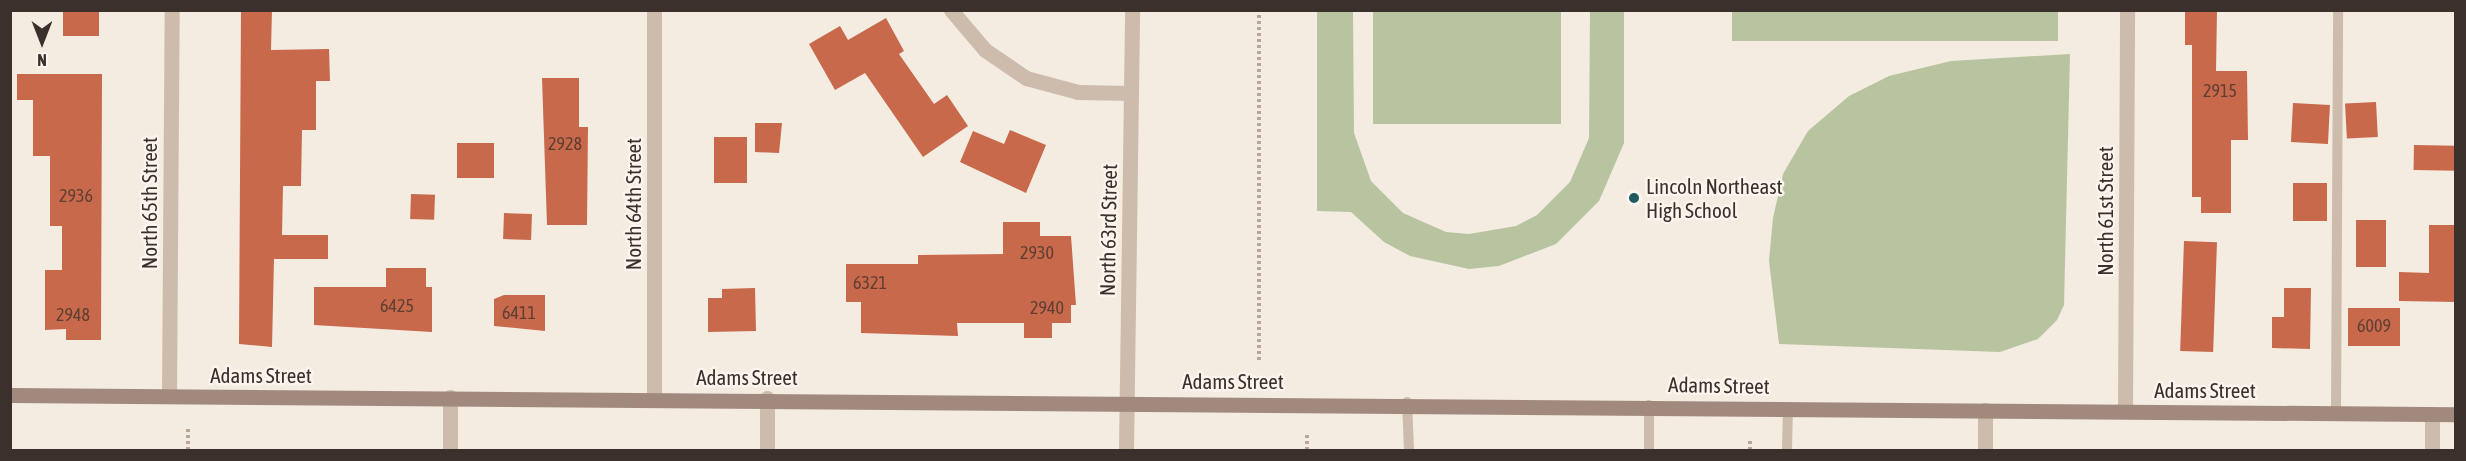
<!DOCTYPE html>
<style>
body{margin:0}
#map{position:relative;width:2466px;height:461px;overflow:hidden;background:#f4ebe1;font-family:"Asap Condensed",sans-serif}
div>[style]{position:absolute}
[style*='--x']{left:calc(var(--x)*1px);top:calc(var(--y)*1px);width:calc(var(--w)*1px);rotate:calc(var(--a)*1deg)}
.green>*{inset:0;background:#b8c4a0;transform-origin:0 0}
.building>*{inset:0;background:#c8694b;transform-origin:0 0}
.path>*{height:4px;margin-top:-2px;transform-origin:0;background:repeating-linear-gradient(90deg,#b9a596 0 3px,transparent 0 6px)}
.service>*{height:10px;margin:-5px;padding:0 5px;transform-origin:5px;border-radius:5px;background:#cdbbac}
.minor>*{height:15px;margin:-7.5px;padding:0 7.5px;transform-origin:7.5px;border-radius:7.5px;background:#cdbbac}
.secondary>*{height:15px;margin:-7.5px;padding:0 7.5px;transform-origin:7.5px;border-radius:7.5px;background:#a18a7d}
.dots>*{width:16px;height:16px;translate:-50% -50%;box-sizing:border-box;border:3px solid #fbf5ee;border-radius:50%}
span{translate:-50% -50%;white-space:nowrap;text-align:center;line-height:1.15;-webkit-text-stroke:5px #fbf5ee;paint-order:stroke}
.number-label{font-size:18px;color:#5e3e33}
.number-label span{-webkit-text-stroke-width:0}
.poi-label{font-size:21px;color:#3b302b}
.left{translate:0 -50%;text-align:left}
.street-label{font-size:21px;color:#3b302b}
.frame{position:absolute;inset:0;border:12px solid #3b302b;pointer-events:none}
.north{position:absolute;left:12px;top:12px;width:60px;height:60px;-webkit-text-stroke:4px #fbf5ee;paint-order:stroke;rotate:180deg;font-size:16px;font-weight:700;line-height:24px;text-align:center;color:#3b302b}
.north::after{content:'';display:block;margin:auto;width:21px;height:27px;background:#3b302b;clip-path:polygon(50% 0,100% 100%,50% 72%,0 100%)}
</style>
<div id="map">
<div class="green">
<div style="clip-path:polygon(1317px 11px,1353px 11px,1354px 133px,1371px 181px,1403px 213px,1446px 232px,1469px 234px,1516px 226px,1537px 215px,1570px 182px,1589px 138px,1590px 11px,1624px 11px,1624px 143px,1599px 201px,1556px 244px,1499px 266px,1469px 269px,1410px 256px,1384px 242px,1351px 212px,1317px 211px)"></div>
<div style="left:1373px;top:11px;width:188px;height:113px"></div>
<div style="left:1732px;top:11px;width:326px;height:30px"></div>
<div style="clip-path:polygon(2070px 54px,2064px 305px,2057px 320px,2038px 339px,2000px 352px,1779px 344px,1769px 261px,1773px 218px,1783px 174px,1808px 131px,1849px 96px,1889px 76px,1951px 61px)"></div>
</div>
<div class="building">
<div style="left:63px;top:10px;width:36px;height:26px"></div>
<div style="clip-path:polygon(241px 10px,272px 10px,271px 50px,329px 49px,330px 81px,316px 81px,316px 130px,302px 130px,301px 186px,283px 186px,282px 235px,328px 235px,328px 259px,274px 259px,272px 347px,239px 344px)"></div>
<div style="clip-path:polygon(2185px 10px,2217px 10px,2216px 71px,2247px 71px,2248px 140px,2231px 140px,2231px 213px,2201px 213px,2201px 197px,2192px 197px,2192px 45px,2185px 45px)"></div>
<div style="clip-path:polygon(886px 18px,904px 51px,899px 54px,934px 104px,947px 95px,968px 126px,923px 157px,865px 73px,835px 90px,809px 44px,840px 26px,848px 40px)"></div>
<div style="clip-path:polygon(17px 74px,102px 74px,101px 340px,66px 340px,66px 329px,45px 330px,45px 270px,62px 270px,62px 226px,50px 226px,50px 156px,33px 156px,33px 100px,17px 100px)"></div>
<div style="clip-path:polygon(542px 78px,579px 78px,579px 127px,588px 127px,587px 225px,547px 225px)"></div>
<div style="left:2376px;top:102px;width:35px;height:31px;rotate:87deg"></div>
<div style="left:2293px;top:103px;width:37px;height:39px;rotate:3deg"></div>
<div style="clip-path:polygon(755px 123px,782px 123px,779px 153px,755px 152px)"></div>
<div style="clip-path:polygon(1010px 130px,1046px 145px,1026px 193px,960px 162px,973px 131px,1004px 144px)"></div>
<div style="left:714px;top:137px;width:33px;height:46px"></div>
<div style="left:457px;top:143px;width:37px;height:35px"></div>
<div style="left:2414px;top:145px;width:42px;height:25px;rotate:1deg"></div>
<div style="left:2293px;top:183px;width:34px;height:38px"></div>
<div style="left:411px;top:194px;width:24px;height:25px;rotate:2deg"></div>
<div style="left:504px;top:213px;width:28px;height:26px;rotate:2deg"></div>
<div style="left:2386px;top:220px;width:47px;height:30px;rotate:90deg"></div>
<div style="clip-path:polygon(1003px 222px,1040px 222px,1040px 236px,1071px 236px,1076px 305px,1071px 305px,1071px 323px,1052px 323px,1052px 338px,1024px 338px,1024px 323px,957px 323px,958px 336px,861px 333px,861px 302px,846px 302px,846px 264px,918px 264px,918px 255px,1003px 254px)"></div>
<div style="clip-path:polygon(2429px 225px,2456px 225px,2456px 302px,2399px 301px,2399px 272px,2429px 273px)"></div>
<div style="left:2184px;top:241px;width:33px;height:110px;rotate:2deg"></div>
<div style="clip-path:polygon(386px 268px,426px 268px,426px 287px,432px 287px,432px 332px,314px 325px,314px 287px,386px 287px)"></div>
<div style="clip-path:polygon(755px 288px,756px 331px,708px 332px,708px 298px,722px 298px,722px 289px)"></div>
<div style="clip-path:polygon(2284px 288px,2311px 288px,2310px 349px,2272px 348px,2272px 317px,2284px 317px)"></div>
<div style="clip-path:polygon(504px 295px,545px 295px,545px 331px,494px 326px,494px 299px)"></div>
<div style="left:2348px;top:308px;width:52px;height:38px"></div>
</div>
<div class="path">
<div style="--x:1259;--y:360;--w:350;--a:-90"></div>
<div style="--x:188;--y:450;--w:22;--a:-90"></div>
<div style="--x:1307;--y:450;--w:17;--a:-90"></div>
<div style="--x:1750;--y:450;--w:11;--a:-90"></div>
</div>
<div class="service">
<div style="--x:1407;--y:402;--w:48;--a:87.6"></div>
<div style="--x:2336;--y:413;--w:403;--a:-89.7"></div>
<div style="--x:1649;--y:450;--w:45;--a:-90"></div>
<div style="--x:1787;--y:450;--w:43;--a:-88.7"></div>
</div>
<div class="minor">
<div style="--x:654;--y:10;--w:388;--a:90"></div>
<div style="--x:951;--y:10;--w:52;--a:49.6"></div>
<div style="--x:985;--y:50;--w:50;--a:34.3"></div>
<div style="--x:1026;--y:78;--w:54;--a:15.1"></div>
<div style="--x:1078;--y:92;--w:53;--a:1.1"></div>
<div style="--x:169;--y:396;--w:386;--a:-89.6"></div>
<div style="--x:450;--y:397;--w:53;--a:90"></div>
<div style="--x:1985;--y:410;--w:40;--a:90"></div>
<div style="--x:2125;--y:411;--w:401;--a:-89.7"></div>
<div style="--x:767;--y:450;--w:52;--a:-90"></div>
<div style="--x:1126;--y:450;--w:440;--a:-89.2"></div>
<div style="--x:2432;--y:450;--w:36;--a:-90"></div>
</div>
<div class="secondary">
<div style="--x:10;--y:395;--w:2446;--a:0.45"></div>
</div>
<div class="dots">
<div style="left:1634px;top:198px;background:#1f5a5e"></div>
</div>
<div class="number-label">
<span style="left:2220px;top:91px">2915</span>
<span style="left:565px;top:144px">2928</span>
<span style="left:76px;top:196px">2936</span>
<span style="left:1037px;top:253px">2930</span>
<span style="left:870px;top:283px">6321</span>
<span style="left:397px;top:306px">6425</span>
<span style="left:1047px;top:308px">2940</span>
<span style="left:519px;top:313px">6411</span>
<span style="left:73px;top:315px">2948</span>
<span style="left:2374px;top:326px">6009</span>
</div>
<div class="poi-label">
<span class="left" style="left:1646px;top:198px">Lincoln Northeast<br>High School</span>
</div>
<div class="street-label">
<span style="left:149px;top:203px;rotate:-90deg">North 65th Street</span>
<span style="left:633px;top:204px;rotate:-90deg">North 64th Street</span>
<span style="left:2105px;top:211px;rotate:-90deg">North 61st Street</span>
<span style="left:1108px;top:230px;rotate:-89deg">North 63rd Street</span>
<span style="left:261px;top:375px">Adams Street</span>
<span style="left:747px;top:377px">Adams Street</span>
<span style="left:1233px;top:381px">Adams Street</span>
<span style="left:1719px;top:385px;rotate:1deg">Adams Street</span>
<span style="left:2205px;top:390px">Adams Street</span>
</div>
<div class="frame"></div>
<div class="north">N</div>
</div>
